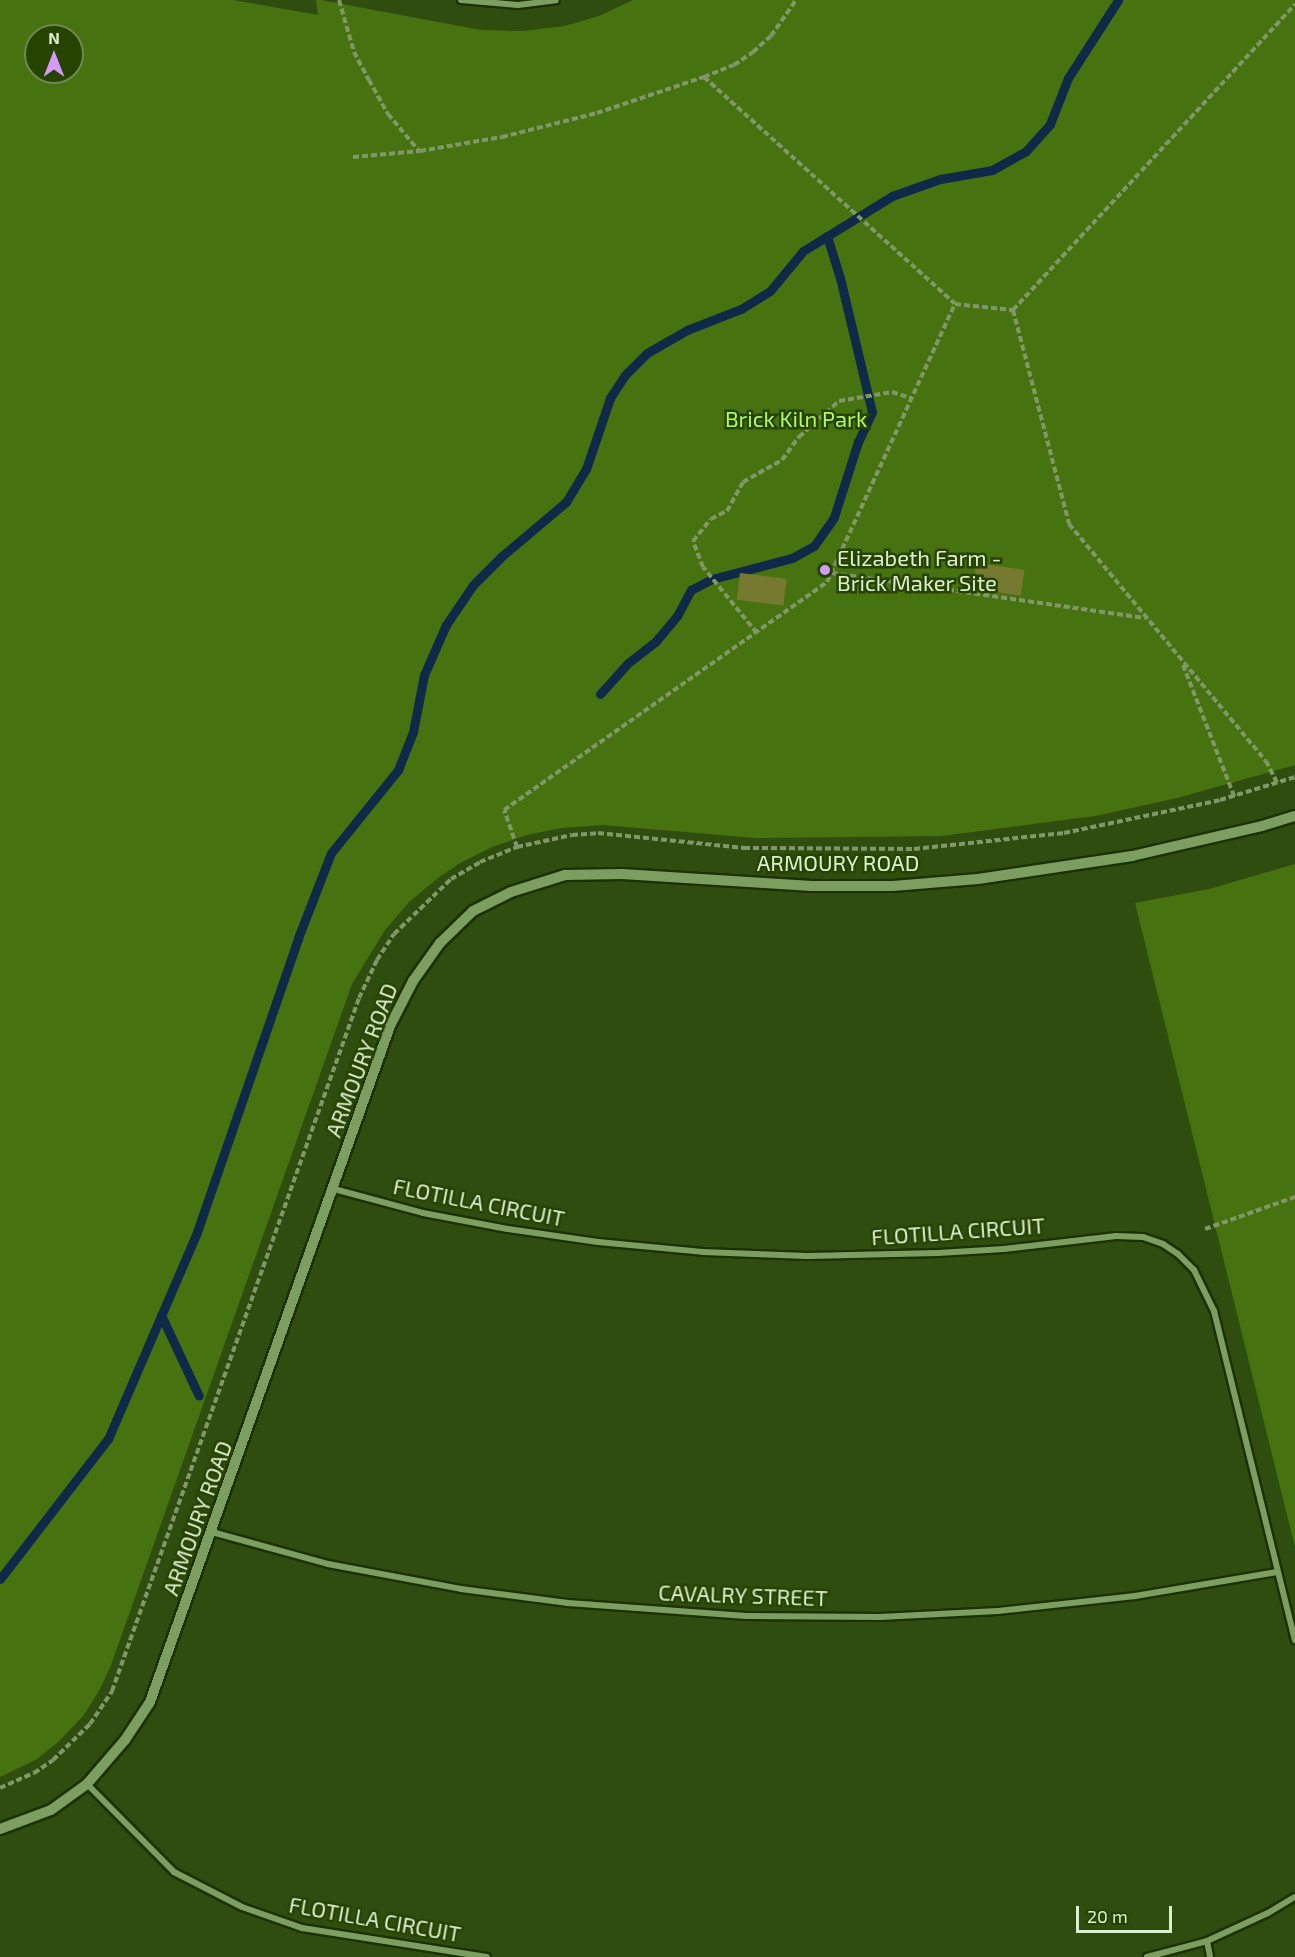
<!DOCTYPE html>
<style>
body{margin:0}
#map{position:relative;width:1295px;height:1957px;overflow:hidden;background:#304d10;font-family:"Exo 2",sans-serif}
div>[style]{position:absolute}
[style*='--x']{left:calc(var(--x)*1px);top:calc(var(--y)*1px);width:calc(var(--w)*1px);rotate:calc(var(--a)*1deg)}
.green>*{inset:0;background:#477210}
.stream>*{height:9px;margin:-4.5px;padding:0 4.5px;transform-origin:4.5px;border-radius:4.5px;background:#0e2a48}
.building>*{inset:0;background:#767930;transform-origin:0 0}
.path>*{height:4px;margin-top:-2px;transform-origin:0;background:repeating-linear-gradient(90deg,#809868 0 6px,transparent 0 9px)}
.roads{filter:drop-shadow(2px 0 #1c3102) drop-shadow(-2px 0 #1c3102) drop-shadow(0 2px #1c3102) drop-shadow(0 -2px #1c3102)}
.minor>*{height:6px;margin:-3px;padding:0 3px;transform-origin:3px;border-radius:3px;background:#7d9e61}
.tertiary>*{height:10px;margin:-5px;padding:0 5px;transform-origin:5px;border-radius:5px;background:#7d9e61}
.dots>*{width:16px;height:16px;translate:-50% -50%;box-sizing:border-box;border:3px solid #264301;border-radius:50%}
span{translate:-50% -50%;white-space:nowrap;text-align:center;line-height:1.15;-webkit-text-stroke:5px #264301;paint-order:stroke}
.park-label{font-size:22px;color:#aff867}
.poi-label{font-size:22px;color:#dcefcf}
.left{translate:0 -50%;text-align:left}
.street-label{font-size:22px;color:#dcefcf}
.north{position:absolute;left:24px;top:24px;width:60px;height:60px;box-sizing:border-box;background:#264301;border:2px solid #6f8853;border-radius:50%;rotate:0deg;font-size:16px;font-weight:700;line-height:24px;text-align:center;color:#dcefcf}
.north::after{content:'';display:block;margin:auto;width:21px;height:27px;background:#d69bfa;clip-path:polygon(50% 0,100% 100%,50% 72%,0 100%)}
.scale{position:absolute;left:1076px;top:1906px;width:96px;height:27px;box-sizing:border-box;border:3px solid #dcefcf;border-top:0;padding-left:8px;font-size:18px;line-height:21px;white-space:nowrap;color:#dcefcf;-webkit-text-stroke:4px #264301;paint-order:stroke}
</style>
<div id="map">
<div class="green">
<div style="clip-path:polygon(evenodd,0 0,233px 0,318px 15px,316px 0,321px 0,481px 30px,523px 31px,565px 26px,599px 16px,633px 0,1295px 0,1295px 765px,1177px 798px,1095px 816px,942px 836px,755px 838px,603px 825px,561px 828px,527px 835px,492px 847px,460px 863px,438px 878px,409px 902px,385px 930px,352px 984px,111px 1665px,100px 1689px,84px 1715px,58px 1742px,37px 1759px,0 1777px,0 0,36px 36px,72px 36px,72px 72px,36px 72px,36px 36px)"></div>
<div style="clip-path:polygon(1295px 864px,1295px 1547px,1135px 903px,1209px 889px)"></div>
</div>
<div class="stream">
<div style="--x:600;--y:694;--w:42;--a:-47.9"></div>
<div style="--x:628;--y:663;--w:36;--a:-38"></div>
<div style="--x:656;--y:641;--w:33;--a:-50"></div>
<div style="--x:677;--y:616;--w:30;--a:-62"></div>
<div style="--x:691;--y:590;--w:24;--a:-28"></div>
<div style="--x:712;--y:579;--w:83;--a:-14.7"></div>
<div style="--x:792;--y:558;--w:25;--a:-29"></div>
<div style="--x:814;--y:546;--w:35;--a:-55"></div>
<div style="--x:834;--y:517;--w:79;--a:-72.3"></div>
<div style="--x:858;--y:442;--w:33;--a:-65"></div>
<div style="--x:872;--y:412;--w:138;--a:-103.4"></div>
<div style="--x:840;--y:278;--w:44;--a:-107.2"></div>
<div style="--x:161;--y:1315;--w:89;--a:64.9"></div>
<div style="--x:0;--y:1579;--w:177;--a:-52.4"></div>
<div style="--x:108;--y:1439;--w:225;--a:-66.7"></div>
<div style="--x:197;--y:1232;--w:311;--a:-71"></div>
<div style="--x:298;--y:938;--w:91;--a:-68.8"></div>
<div style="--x:331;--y:853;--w:107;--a:-51.1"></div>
<div style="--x:398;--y:770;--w:41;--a:-68.5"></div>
<div style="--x:413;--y:732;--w:58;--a:-79.1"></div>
<div style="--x:424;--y:675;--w:55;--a:-66.3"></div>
<div style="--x:446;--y:625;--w:48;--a:-56"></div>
<div style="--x:473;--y:585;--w:41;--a:-45"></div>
<div style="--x:502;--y:556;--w:84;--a:-40.2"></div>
<div style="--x:566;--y:502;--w:39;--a:-59"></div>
<div style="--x:586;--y:469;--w:75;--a:-71.3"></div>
<div style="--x:610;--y:398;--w:27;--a:-57"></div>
<div style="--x:625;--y:375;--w:31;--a:-45"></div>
<div style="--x:647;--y:353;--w:46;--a:-29.9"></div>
<div style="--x:687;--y:330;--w:58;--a:-21.3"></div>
<div style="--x:741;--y:309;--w:34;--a:-32"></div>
<div style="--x:770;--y:291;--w:52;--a:-50.5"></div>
<div style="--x:803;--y:251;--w:105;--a:-31.7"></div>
<div style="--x:892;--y:196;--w:51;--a:-19.5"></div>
<div style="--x:940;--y:179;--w:53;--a:-9.8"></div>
<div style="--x:992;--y:170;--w:39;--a:-29"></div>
<div style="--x:1026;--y:151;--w:36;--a:-48"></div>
<div style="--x:1050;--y:124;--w:49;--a:-68.6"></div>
<div style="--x:1068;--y:78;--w:93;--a:-57.3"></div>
</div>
<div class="building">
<div style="left:976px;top:563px;width:49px;height:26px;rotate:8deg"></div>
<div style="left:740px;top:573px;width:47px;height:27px;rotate:7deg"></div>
</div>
<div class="path">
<div style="--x:339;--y:0;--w:54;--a:73.9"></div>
<div style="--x:354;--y:52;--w:32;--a:62"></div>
<div style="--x:369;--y:80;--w:39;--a:61"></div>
<div style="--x:388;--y:114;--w:48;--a:50"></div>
<div style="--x:704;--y:77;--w:32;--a:-22"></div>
<div style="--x:734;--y:65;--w:23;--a:-34"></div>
<div style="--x:753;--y:52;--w:24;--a:-42"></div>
<div style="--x:771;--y:36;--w:44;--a:-55.2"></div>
<div style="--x:353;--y:157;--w:67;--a:-5.1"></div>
<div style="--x:420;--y:151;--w:83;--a:-9.7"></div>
<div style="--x:502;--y:137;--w:98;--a:-14.2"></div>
<div style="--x:597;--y:113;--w:113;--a:-18.6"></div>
<div style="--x:704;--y:77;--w:338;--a:42.1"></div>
<div style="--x:955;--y:304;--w:58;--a:5.9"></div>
<div style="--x:1013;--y:310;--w:221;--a:75.3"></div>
<div style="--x:1069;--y:524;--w:308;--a:50.3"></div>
<div style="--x:1266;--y:761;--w:25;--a:63"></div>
<div style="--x:1013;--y:310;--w:416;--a:-47.3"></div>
<div style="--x:832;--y:573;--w:316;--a:8.2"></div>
<div style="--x:757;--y:633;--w:85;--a:-129.3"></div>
<div style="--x:703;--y:567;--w:28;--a:-111"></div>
<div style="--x:693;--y:541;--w:28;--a:-51"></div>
<div style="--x:711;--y:519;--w:18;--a:-27"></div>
<div style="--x:727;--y:511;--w:33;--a:-61"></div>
<div style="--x:743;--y:482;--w:45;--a:-29.4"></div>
<div style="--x:782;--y:460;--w:29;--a:-54"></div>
<div style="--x:799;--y:437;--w:54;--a:-42"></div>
<div style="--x:839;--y:401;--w:54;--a:-9.6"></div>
<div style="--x:892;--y:392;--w:19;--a:18"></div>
<div style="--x:1183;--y:665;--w:141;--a:68.7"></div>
<div style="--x:517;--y:847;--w:39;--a:-109"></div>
<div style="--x:504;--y:810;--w:395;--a:-35.2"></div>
<div style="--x:827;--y:582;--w:306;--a:-65.3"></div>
<div style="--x:1205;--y:1229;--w:96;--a:-19.6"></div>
<div style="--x:0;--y:1788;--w:37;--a:-24"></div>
<div style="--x:34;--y:1773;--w:23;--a:-34"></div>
<div style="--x:53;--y:1760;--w:52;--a:-44.2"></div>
<div style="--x:90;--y:1724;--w:40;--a:-56"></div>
<div style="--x:112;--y:1691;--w:736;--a:-70.38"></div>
<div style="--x:359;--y:998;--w:42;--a:-64.7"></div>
<div style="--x:377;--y:960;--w:31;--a:-57"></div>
<div style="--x:394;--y:934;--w:79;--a:-44"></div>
<div style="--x:451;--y:879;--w:34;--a:-30"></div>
<div style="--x:480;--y:862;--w:40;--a:-22"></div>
<div style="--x:517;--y:847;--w:56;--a:-12.3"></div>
<div style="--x:572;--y:835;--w:26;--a:-4"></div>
<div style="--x:598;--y:833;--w:147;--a:5.9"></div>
<div style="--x:744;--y:848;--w:170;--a:0.3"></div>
<div style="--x:914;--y:849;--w:151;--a:-6.1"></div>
<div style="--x:1064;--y:833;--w:159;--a:-11.9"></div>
<div style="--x:1220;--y:800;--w:78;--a:-17"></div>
</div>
<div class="roads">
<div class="minor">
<div style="--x:461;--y:0;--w:57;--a:5"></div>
<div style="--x:518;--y:5;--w:38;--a:-7"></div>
<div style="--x:334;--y:1189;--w:92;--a:15.1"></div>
<div style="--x:423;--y:1213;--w:86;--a:10.7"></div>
<div style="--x:508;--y:1229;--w:91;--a:8.2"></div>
<div style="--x:598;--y:1242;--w:105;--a:5.4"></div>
<div style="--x:703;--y:1252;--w:104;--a:2.2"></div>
<div style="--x:807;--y:1256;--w:131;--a:-1.3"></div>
<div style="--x:938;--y:1253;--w:66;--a:-3.5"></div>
<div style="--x:1004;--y:1249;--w:113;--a:-6.6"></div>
<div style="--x:1116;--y:1236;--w:27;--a:2"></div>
<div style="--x:1143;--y:1237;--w:21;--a:19"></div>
<div style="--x:1163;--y:1244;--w:18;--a:34"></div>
<div style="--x:1178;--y:1254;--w:23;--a:45"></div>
<div style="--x:1194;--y:1270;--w:46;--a:64"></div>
<div style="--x:1214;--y:1311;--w:339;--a:76.2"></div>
<div style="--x:212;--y:1532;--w:120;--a:15.4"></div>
<div style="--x:328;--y:1564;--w:135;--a:10.6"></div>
<div style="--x:461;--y:1589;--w:108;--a:7.5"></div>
<div style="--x:568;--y:1603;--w:179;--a:4.2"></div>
<div style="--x:747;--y:1616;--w:133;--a:0.4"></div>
<div style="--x:880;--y:1617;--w:118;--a:-2.9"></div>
<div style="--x:998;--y:1611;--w:138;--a:-6.2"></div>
<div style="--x:1135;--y:1596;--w:144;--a:-9.6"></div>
<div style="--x:87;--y:1784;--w:124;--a:45.3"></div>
<div style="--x:174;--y:1872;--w:76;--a:27.2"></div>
<div style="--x:242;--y:1907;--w:64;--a:19.3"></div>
<div style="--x:302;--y:1928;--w:187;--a:8.9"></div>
<div style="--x:1207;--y:1941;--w:16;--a:79"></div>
<div style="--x:1147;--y:1957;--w:62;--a:-14.9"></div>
<div style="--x:1207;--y:1941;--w:67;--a:-24.7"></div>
<div style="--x:1268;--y:1913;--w:31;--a:-31"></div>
</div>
<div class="tertiary">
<div style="--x:0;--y:1829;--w:54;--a:-20.4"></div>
<div style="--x:51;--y:1810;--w:44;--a:-35.8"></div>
<div style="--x:87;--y:1784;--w:58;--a:-49.2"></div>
<div style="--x:125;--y:1740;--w:45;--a:-56.7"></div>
<div style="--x:150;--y:1702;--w:717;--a:-70.45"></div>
<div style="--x:390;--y:1026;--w:51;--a:-62.9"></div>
<div style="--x:413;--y:981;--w:47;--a:-54.6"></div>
<div style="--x:440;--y:943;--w:46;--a:-44.1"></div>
<div style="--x:473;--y:911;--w:42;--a:-26.6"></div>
<div style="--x:511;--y:892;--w:57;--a:-17.5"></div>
<div style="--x:565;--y:875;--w:57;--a:-1"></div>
<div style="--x:622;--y:874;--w:190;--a:3.6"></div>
<div style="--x:812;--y:886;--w:81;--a:0"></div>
<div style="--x:893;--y:886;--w:85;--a:-4.7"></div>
<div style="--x:978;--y:879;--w:156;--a:-8.5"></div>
<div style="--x:1132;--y:856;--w:133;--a:-13"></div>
<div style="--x:1262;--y:826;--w:34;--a:-17"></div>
</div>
</div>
<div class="dots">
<div style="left:825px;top:570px;background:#d69bfa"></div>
</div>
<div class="park-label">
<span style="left:796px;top:419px">Brick Kiln Park</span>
</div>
<div class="poi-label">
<span class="left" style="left:837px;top:570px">Elizabeth Farm -<br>Brick Maker Site</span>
</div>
<div class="street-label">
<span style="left:838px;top:863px">ARMOURY ROAD</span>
<span style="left:361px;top:1060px;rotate:-69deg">ARMOURY ROAD</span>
<span style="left:479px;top:1202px;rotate:11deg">FLOTILLA CIRCUIT</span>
<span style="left:958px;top:1231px;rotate:-4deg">FLOTILLA CIRCUIT</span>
<span style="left:197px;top:1518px;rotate:-70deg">ARMOURY ROAD</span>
<span style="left:743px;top:1595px;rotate:2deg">CAVALRY STREET</span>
<span style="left:375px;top:1919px;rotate:10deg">FLOTILLA CIRCUIT</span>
</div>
<div class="north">N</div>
<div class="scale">20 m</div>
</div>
